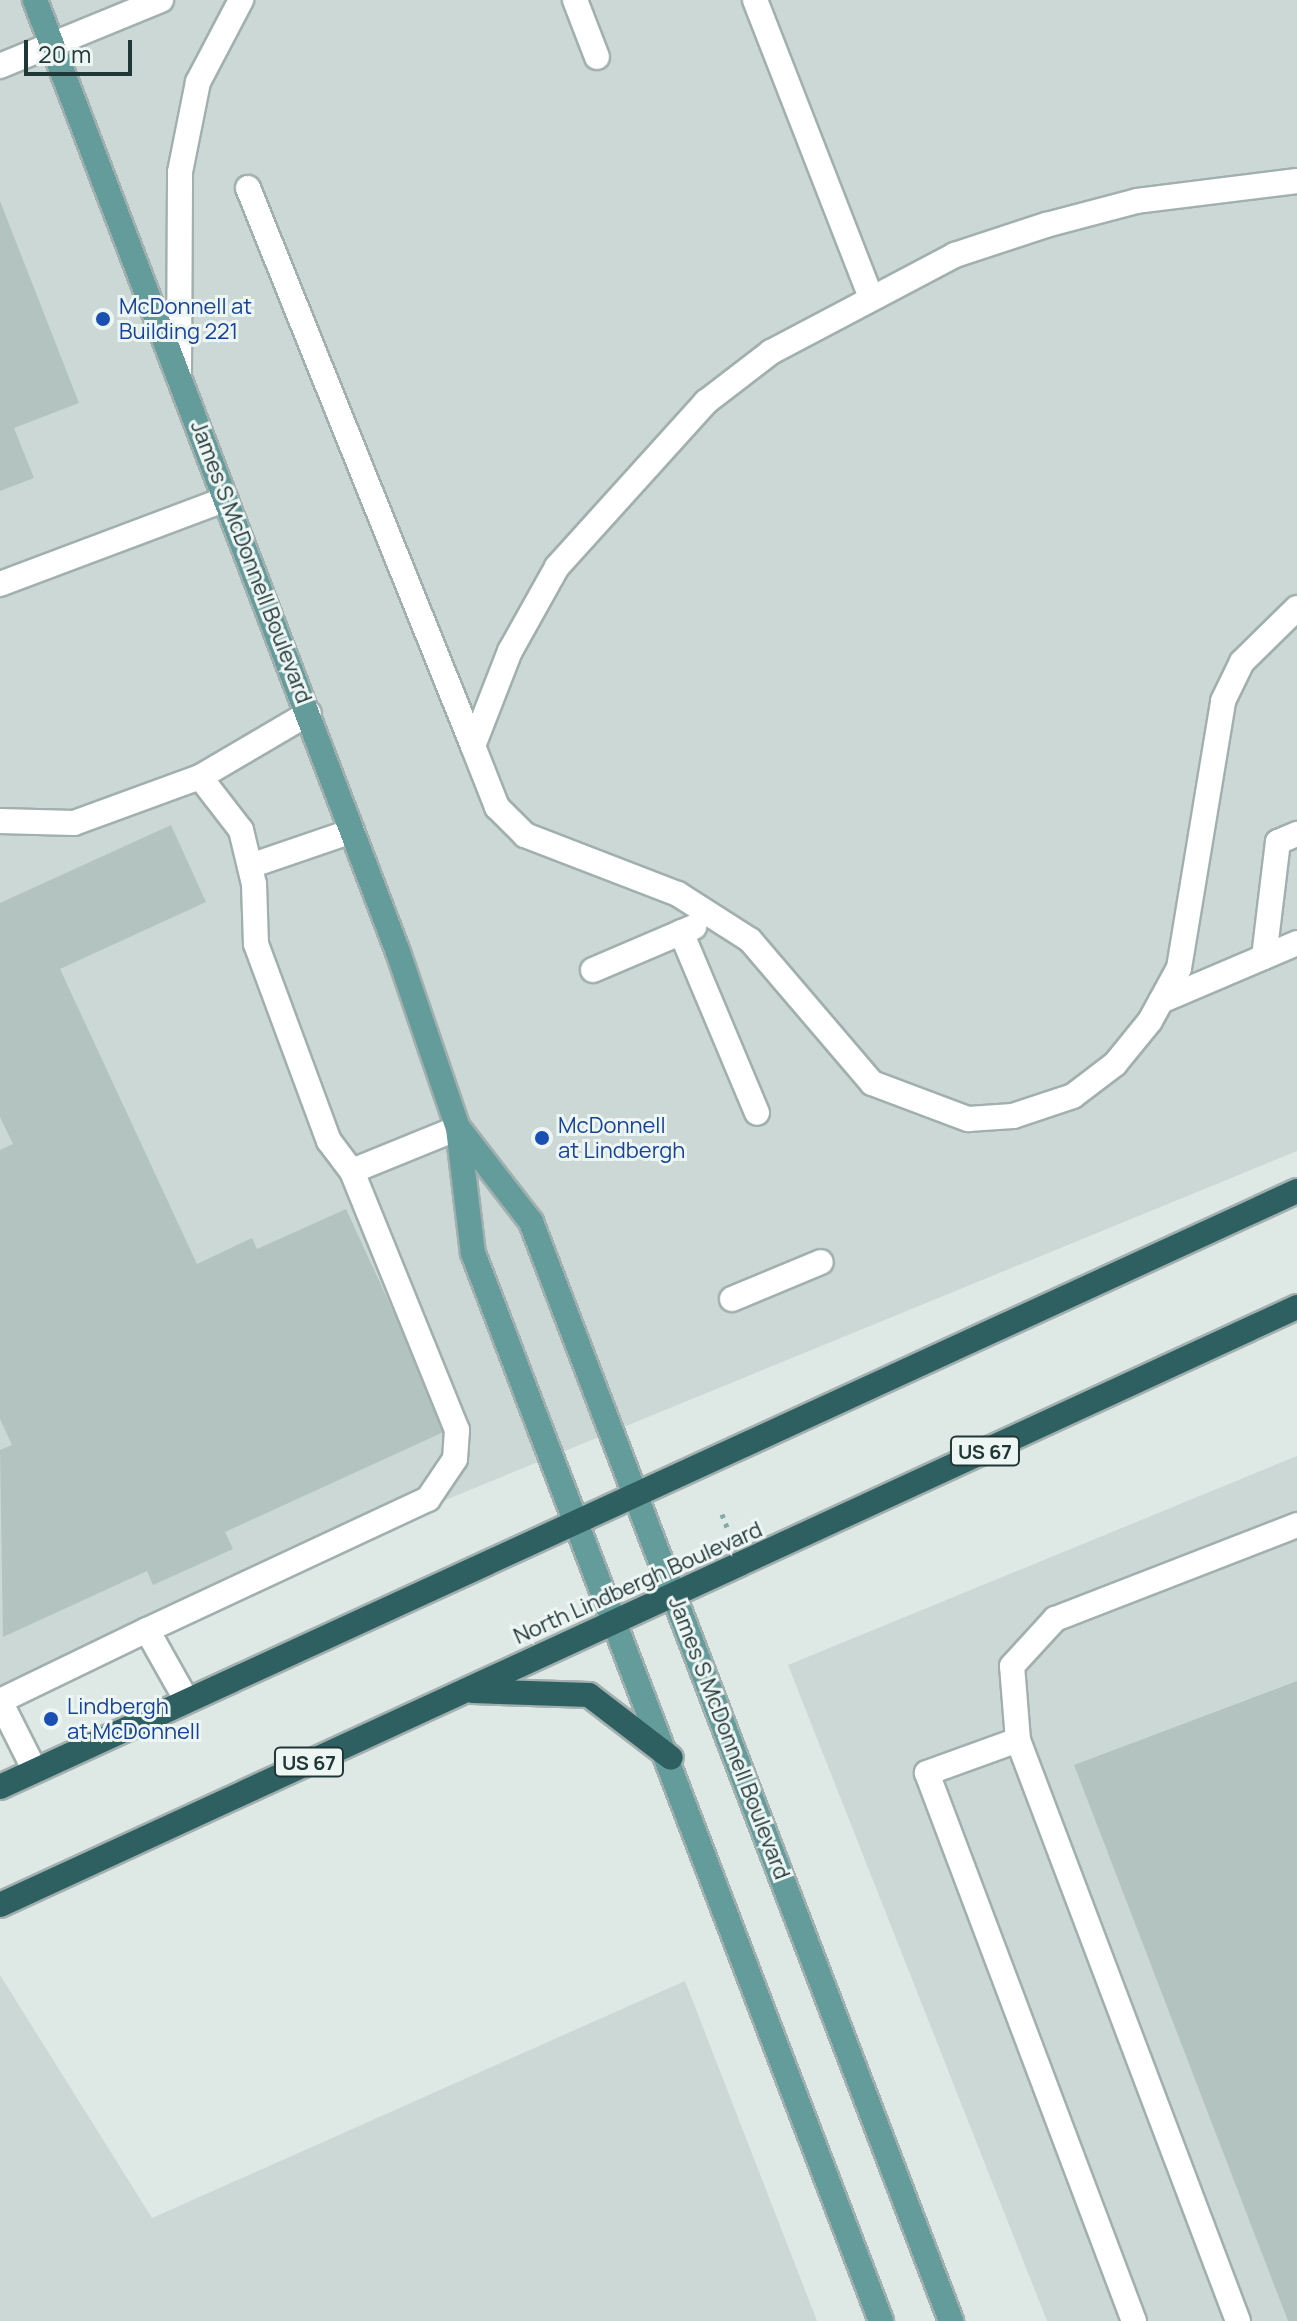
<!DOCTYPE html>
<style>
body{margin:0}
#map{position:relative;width:1297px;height:2321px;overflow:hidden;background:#dee9e6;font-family:Manrope,sans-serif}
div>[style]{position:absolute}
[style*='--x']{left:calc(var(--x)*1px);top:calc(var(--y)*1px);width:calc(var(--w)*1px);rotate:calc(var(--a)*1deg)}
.built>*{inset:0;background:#ccd8d6}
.building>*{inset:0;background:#b3c3c0}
.path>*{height:5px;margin-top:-2.5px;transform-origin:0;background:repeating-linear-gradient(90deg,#80aba8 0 4px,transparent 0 10px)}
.roads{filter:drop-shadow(2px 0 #a1b0ae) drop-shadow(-2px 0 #a1b0ae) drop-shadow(0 2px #a1b0ae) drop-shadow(0 -2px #a1b0ae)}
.minor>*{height:24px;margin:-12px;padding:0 12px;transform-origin:12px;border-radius:12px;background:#fff}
.major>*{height:24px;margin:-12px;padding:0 12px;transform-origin:12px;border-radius:12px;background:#649c9b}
.highway>*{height:24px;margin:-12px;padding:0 12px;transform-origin:12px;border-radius:12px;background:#2e6062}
.dots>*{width:22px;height:22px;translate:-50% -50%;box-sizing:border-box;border:4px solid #eef6f4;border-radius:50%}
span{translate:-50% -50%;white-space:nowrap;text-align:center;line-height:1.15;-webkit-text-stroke:6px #eef6f4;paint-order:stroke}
.shield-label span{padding:2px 6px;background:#eef6f4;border:2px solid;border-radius:6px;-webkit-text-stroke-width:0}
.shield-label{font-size:20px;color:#203737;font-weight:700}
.transit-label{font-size:22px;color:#164399}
.left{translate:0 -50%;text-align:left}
.street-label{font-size:22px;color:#203737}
.scale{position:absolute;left:24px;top:40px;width:108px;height:36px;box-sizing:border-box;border:4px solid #203737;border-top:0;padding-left:10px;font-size:24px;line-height:28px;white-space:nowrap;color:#203737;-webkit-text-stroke:6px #eef6f4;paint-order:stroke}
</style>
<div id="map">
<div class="built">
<div style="clip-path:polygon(0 0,1297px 0,1297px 1151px,421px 1510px,0 1705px)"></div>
<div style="clip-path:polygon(1297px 1456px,1297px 2321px,1047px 2321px,788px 1665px)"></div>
<div style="clip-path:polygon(0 1975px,152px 2218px,685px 1981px,817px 2321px,0 2321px)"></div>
</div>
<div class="building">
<div style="clip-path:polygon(0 201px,79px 403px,14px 428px,34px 478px,0 491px)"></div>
<div style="clip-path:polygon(171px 825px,206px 902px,60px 969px,197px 1264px,252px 1238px,257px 1249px,346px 1209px,448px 1430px,225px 1532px,233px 1549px,153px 1585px,147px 1571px,3px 1637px,0 1450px,12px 1445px,0 1419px,0 1150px,13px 1144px,0 1117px,0 903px)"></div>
<div style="clip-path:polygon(1297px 1681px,1297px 2321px,1288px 2321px,1074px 1765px)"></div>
</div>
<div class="path">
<div style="--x:722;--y:1514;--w:14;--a:69"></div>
</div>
<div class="roads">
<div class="minor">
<div style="--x:575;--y:0;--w:61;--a:68.9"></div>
<div style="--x:755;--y:0;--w:319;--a:68.7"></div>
<div style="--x:0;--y:66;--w:174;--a:-22.3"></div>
<div style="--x:1297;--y:181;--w:161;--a:172.9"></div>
<div style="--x:1137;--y:201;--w:94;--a:165.2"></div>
<div style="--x:1046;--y:225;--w:96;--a:161.8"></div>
<div style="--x:955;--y:255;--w:208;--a:152.2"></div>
<div style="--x:771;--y:352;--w:82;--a:142.4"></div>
<div style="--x:706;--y:402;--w:222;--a:132.1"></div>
<div style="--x:557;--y:567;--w:96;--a:119.2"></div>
<div style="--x:510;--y:651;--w:102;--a:111.3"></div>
<div style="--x:473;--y:746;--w:66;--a:68.5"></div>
<div style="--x:497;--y:807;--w:40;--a:45"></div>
<div style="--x:525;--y:835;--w:164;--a:21.1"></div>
<div style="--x:678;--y:894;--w:85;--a:32.6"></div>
<div style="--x:750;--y:940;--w:188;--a:49.5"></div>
<div style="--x:872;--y:1083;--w:103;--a:20.6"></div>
<div style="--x:968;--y:1119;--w:45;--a:-3.8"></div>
<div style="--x:1013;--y:1116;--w:63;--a:-18.4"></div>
<div style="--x:1073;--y:1096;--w:53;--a:-37.3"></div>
<div style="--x:1115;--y:1064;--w:55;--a:-50.9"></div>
<div style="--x:1150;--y:1021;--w:60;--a:-61.3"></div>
<div style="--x:1179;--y:968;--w:271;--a:-80.6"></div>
<div style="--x:1223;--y:701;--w:43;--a:-64"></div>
<div style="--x:1242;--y:662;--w:77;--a:-44.5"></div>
<div style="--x:248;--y:188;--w:602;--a:68.04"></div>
<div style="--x:179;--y:373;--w:201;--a:-89.7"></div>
<div style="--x:180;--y:172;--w:92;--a:-78.7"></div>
<div style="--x:198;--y:82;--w:93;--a:-62.3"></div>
<div style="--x:0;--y:584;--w:241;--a:-20.6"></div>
<div style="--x:200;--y:777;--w:126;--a:-30.4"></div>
<div style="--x:0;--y:821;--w:74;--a:1.5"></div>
<div style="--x:74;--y:823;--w:134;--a:-20.1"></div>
<div style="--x:200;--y:777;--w:67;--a:52.3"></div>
<div style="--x:241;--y:830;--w:56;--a:76.5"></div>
<div style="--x:254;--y:884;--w:60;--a:88.1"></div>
<div style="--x:256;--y:944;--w:210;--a:69.7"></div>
<div style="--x:329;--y:1141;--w:38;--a:53"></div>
<div style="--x:352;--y:1171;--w:114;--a:-22.1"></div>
<div style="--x:250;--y:866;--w:108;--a:-18.9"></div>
<div style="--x:681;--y:932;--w:196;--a:67.2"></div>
<div style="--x:1264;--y:957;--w:116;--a:-83.1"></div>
<div style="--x:1278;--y:842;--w:21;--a:-23"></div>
<div style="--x:593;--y:970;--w:110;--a:-23.1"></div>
<div style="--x:1161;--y:1001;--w:148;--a:-23.1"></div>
<div style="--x:732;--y:1299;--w:96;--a:-22.6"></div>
<div style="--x:147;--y:1630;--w:310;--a:-25"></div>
<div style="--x:428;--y:1499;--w:48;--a:-56"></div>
<div style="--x:455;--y:1459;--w:29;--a:-86"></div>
<div style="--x:457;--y:1430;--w:279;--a:-112.1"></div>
<div style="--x:0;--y:1701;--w:163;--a:-25.8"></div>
<div style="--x:147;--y:1630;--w:81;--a:60.6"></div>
<div style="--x:0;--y:1701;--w:78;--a:63.4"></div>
<div style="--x:1018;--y:1740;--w:97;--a:160.1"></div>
<div style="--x:927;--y:1773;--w:586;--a:69.31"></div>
<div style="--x:1238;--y:2321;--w:621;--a:-110.74"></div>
<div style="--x:1018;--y:1740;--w:74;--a:-94.6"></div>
<div style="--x:1012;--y:1666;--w:64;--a:-47.5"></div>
<div style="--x:1055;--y:1619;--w:260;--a:-21.2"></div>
</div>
<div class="major">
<div style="--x:35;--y:0;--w:1019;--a:69.13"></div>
<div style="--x:398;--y:952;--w:186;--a:71.2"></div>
<div style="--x:458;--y:1128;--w:126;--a:83.2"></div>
<div style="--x:473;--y:1253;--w:1143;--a:69.09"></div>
<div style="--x:460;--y:1130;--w:116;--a:52.3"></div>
<div style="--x:531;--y:1222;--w:1177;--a:69.08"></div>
</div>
<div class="highway">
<div style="--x:473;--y:1691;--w:116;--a:2"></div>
<div style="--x:589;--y:1695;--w:103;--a:37.5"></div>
<div style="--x:0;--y:1787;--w:1427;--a:-24.68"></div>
<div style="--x:0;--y:1905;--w:1428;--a:-24.75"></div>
</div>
</div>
<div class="dots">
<div style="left:103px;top:319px;background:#1a4fb4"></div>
<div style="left:542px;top:1138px;background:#1a4fb4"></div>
<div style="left:51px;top:1719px;background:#1a4fb4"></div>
</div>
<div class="shield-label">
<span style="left:985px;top:1451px">US 67</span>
<span style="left:309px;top:1762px">US 67</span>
</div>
<div class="transit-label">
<span class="left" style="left:119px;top:319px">McDonnell at<br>Building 221</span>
<span class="left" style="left:558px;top:1138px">McDonnell<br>at Lindbergh</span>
<span class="left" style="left:67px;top:1719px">Lindbergh<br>at McDonnell</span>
</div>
<div class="street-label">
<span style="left:251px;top:562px;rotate:69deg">James S McDonnell Boulevard</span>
<span style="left:638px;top:1583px;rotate:-24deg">North Lindbergh Boulevard</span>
<span style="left:729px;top:1738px;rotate:69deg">James S McDonnell Boulevard</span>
</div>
<div class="scale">20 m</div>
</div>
